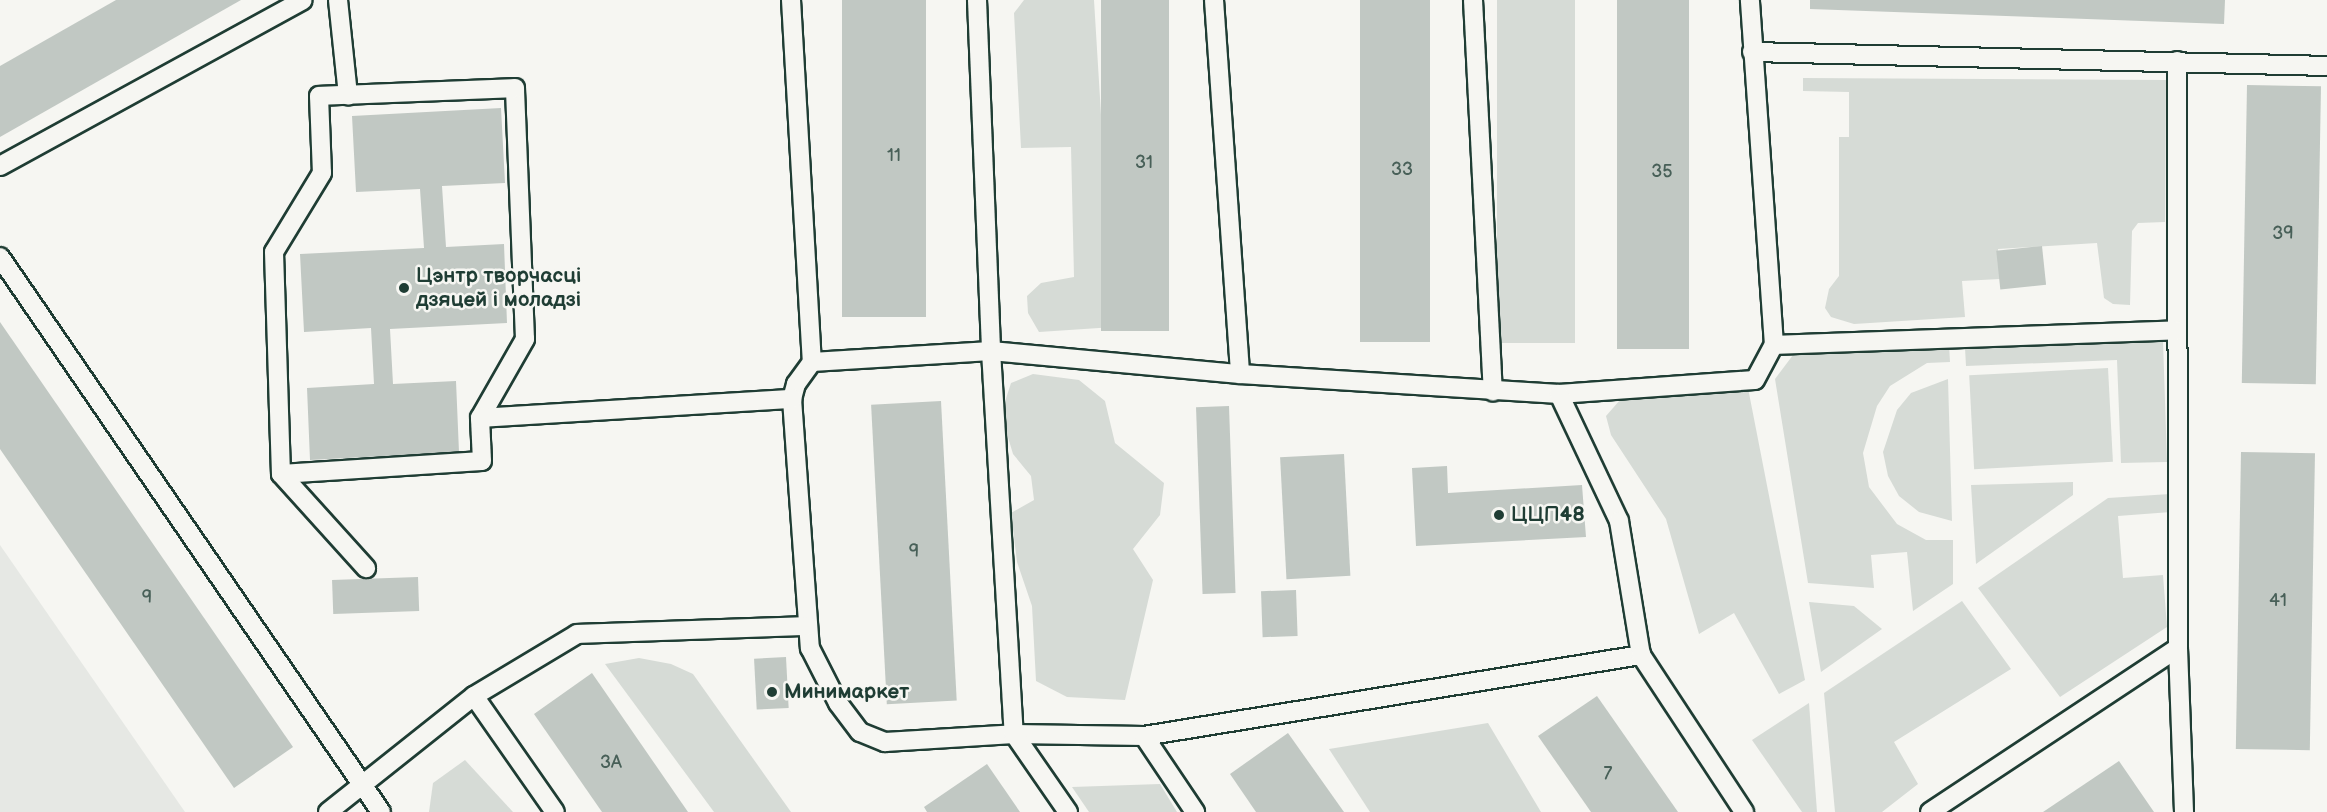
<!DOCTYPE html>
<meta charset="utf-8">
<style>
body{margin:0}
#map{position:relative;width:2327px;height:812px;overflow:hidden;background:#f6f6f2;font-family:"Balsamiq Sans",sans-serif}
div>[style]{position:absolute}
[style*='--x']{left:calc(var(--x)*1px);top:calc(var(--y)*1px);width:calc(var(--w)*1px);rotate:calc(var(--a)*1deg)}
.built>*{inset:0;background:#e6e8e4}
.green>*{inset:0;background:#d6dbd6;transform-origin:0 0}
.building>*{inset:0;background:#c1c8c3;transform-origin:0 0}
.roads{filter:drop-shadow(2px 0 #1f3d34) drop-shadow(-2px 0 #1f3d34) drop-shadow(0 2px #1f3d34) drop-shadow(0 -2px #1f3d34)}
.service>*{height:18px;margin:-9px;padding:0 9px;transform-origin:9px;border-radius:9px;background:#f6f6f2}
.dots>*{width:16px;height:16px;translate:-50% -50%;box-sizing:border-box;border:3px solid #f6f6f2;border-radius:50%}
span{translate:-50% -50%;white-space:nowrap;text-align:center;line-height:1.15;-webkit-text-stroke:5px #f6f6f2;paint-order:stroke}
.number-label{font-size:18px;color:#486058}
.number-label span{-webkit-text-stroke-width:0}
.poi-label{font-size:21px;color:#1f3d34;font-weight:700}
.left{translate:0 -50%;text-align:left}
</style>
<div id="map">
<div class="built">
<div style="clip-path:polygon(0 545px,185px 812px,0 812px)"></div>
</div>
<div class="green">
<div style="clip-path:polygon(1024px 0,1094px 0,1114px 327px,1039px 332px,1028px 313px,1027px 296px,1041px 283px,1074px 277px,1071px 147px,1021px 148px,1014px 13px)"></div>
<div style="left:1497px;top:0;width:78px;height:343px"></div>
<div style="clip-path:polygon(1803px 78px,2166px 80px,2165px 222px,2138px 223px,2132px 231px,2130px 305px,2113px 304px,2104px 298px,2097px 243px,1998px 249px,2000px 279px,1962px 281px,1965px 317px,1854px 324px,1831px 317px,1825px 308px,1829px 289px,1839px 276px,1839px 137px,1849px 137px,1849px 92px,1803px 91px)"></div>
<div style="clip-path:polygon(2163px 341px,2167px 462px,2121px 463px,2117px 360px,1966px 366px,1965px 348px)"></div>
<div style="clip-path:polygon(1949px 345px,1950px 362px,1927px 363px,1890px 386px,1877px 406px,1863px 453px,1869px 487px,1897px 524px,1926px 540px,1953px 540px,1953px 584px,1913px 611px,1907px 552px,1871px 555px,1874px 588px,1808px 583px,1775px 379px,1796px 351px)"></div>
<div style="left:2108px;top:368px;width:94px;height:139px;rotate:87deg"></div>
<div style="clip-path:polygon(1033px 374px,1079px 380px,1105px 401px,1115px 443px,1164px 483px,1160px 515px,1133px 549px,1153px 580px,1125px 700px,1067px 697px,1036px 681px,1032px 606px,1017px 562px,1011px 513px,1034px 500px,1031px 476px,1013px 454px,1001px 414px,1011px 383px)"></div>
<div style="clip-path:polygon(1948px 379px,1952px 521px,1919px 512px,1899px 496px,1888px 476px,1883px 452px,1897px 410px,1911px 393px)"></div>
<div style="clip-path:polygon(1748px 388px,1805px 680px,1779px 694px,1734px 613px,1699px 634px,1666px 519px,1611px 435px,1606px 416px,1620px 400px)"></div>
<div style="clip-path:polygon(2073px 482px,2073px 495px,1976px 564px,1971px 485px)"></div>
<div style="clip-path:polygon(2170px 494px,2171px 512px,2118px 516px,2123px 578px,2163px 575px,2167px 627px,2060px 697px,1978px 588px,2108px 498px)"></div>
<div style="clip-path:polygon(1962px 601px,2011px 669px,1894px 742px,1918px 784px,1882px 812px,1835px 812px,1824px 693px)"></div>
<div style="clip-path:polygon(1809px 602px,1854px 606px,1882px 629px,1821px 672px)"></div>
<div style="clip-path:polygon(639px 658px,671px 664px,693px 674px,791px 812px,714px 812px,605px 664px)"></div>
<div style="clip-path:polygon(1809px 703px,1817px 812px,1802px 812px,1752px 740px)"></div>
<div style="clip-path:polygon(1488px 723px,1541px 812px,1370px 812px,1329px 749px)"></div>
<div style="clip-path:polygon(465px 760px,513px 812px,429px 812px,433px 783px)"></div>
<div style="clip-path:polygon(1160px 784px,1177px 812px,1089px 812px,1072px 787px)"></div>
</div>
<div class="building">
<div style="clip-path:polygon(116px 0,241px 0,0 137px,0 66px)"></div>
<div style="left:842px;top:0;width:84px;height:317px"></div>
<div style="left:1101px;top:0;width:68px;height:331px"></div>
<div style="left:1360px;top:0;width:70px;height:342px"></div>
<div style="left:1617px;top:0;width:72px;height:349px"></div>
<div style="clip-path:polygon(1810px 0,2225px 0,2224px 24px,1810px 9px)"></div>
<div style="left:2247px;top:85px;width:74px;height:298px;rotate:1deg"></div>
<div style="clip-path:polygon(501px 108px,505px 183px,442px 186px,446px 247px,504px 244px,507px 323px,390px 329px,393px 384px,456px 381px,459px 452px,310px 460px,307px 388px,374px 384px,371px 328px,304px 332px,300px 254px,424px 248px,420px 189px,356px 192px,352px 116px)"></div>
<div style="left:2042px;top:246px;width:39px;height:46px;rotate:84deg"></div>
<div style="clip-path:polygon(0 322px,293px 747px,234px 788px,0 449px)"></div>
<div style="left:941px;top:401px;width:300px;height:70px;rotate:87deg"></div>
<div style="left:1229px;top:406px;width:187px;height:33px;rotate:88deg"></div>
<div style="left:2241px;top:452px;width:74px;height:297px;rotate:1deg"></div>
<div style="left:1344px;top:454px;width:122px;height:64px;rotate:87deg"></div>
<div style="clip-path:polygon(1447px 466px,1448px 493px,1582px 485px,1586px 537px,1416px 546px,1412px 468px)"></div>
<div style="left:418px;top:577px;width:34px;height:86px;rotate:88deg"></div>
<div style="left:1296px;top:590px;width:46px;height:35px;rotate:88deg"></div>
<div style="left:786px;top:657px;width:51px;height:32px;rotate:87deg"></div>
<div style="clip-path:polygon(592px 673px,688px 812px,602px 812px,534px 714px)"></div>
<div style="clip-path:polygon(1597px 696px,1678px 812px,1591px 812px,1538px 736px)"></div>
<div style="clip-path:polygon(1288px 733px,1344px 812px,1256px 812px,1230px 774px)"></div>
<div style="clip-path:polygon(2119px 761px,2154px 812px,2043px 812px)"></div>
<div style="clip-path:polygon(987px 764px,1020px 812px,927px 812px,924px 807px)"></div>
</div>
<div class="roads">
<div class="service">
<div style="--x:338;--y:0;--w:96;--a:84"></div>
<div style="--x:791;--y:0;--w:363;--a:86.7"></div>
<div style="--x:812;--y:362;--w:27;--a:126"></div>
<div style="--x:796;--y:384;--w:16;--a:105"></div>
<div style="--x:792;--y:399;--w:250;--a:85.9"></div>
<div style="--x:810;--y:648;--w:62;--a:63"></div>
<div style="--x:838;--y:703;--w:36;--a:53"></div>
<div style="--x:860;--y:732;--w:27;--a:22"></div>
<div style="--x:885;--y:742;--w:129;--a:-3.5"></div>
<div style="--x:1014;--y:734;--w:130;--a:0.9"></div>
<div style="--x:1144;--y:736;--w:504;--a:-9.26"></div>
<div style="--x:977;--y:0;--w:351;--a:87.7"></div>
<div style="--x:991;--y:351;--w:384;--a:86.6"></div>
<div style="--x:1014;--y:734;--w:95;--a:55.3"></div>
<div style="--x:1214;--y:0;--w:375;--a:86"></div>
<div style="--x:1473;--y:0;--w:392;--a:87.1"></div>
<div style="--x:1752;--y:52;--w:575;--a:1.39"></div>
<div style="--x:2177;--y:61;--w:587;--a:89.9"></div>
<div style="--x:0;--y:166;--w:345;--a:-28.7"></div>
<div style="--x:0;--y:257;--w:673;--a:55.53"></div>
<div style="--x:1774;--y:345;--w:403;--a:-2.1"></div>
<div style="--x:812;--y:362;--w:179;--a:-3.5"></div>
<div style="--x:991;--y:351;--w:250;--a:5.3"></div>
<div style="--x:1240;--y:374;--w:320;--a:3.6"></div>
<div style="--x:1559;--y:394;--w:196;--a:-4.1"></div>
<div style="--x:1755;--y:380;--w:40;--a:-62"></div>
<div style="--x:1774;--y:345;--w:346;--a:-94"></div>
<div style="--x:1559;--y:394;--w:140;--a:64.7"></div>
<div style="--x:1619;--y:521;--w:136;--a:80.7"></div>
<div style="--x:1641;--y:655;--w:188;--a:56.7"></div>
<div style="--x:480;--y:418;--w:91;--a:-60.3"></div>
<div style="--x:525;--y:339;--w:251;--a:-92.3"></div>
<div style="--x:515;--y:88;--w:196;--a:177.7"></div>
<div style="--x:319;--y:96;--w:77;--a:87.8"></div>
<div style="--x:322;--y:173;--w:92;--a:121.3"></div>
<div style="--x:274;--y:252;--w:222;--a:88.2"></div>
<div style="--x:281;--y:474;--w:201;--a:-3.7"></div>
<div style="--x:482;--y:461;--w:43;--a:-92.7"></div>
<div style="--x:480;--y:418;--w:313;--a:-3.5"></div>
<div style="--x:281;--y:474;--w:127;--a:47.9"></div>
<div style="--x:474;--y:696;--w:141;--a:55.1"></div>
<div style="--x:1144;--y:736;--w:92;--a:56.1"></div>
<div style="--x:328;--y:812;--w:186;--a:-38.5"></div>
<div style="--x:474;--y:696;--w:120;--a:-31"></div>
<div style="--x:577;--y:634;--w:231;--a:-2"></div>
<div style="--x:1930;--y:812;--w:297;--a:-33.5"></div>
<div style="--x:2178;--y:648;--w:164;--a:87.9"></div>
</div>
</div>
<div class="dots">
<div style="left:404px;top:288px;background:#1f3d34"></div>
<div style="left:1499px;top:515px;background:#1f3d34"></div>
<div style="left:772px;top:692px;background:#1f3d34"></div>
</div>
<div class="number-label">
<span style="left:894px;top:156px">11</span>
<span style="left:1144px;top:163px">31</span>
<span style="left:1402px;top:170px">33</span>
<span style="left:1662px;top:172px">35</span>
<span style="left:2283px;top:234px">39</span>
<span style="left:914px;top:552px">9</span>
<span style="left:147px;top:598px">9</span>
<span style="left:2278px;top:601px">41</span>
<span style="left:611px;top:763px">3А</span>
<span style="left:1608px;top:774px">7</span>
</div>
<div class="poi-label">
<span class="left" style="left:416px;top:288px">Цэнтр творчасці<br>дзяцей і моладзі</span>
<span class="left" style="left:1511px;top:515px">ЦЦП48</span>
<span class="left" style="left:784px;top:692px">Минимаркет</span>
</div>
</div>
